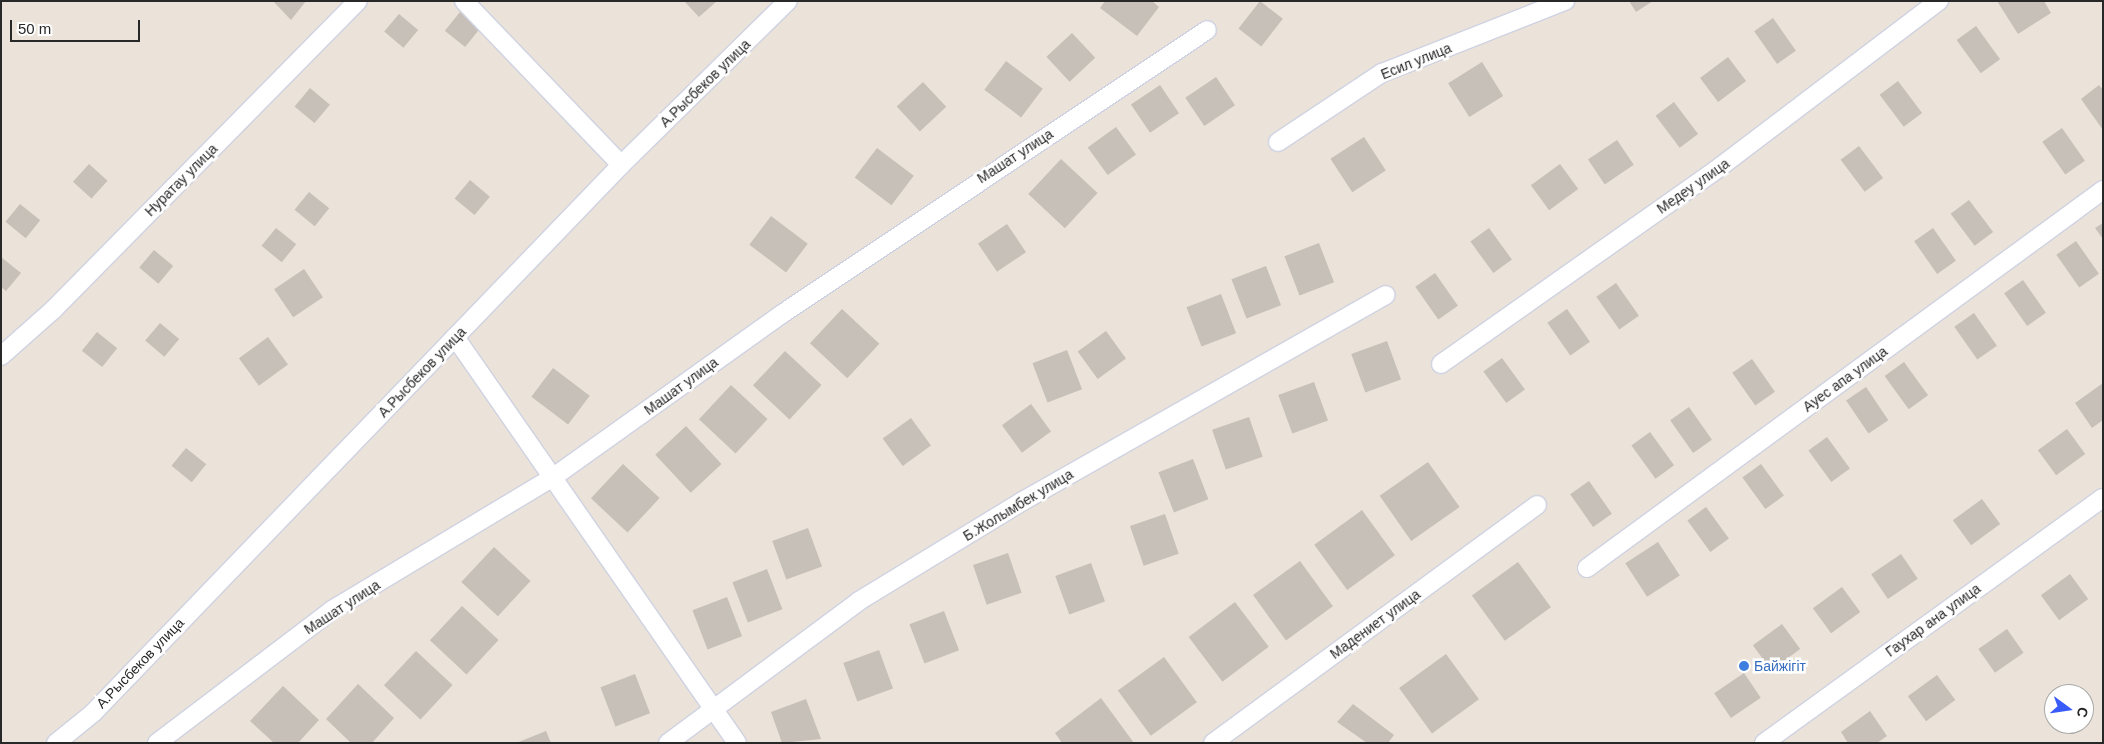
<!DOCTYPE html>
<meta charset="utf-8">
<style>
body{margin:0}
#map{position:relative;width:2104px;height:744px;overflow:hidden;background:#ebe3d9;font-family:Arial,sans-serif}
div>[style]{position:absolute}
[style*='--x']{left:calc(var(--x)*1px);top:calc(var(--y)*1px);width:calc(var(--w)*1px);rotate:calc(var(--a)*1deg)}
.building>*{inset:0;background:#c6c0b9;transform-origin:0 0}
.roads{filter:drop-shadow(1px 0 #cfd2e1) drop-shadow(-1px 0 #cfd2e1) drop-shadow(0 1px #cfd2e1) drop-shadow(0 -1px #cfd2e1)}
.minor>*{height:18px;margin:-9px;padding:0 9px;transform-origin:9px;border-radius:9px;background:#fff}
.dots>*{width:14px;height:14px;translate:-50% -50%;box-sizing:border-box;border:2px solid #fff;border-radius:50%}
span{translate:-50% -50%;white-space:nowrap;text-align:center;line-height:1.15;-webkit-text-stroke:5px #fff;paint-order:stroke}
.street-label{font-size:14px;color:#282828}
.shop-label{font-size:14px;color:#366cbe}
.left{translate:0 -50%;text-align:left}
.frame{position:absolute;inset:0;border:2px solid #282828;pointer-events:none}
.north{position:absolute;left:2044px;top:684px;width:50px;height:50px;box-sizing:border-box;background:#fff;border:1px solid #a9a9a9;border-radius:50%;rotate:104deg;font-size:14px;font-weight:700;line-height:20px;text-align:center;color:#282828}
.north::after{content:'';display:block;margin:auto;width:18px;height:22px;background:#395cf8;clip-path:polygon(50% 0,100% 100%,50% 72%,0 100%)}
.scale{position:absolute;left:10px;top:20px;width:130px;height:22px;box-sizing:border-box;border:2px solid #282828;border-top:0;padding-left:6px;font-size:15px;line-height:18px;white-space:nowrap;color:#282828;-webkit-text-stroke:4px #fff;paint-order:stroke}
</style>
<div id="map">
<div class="building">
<div style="clip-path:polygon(273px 1px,306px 1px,291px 20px)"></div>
<div style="clip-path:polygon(684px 1px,717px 1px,699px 17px)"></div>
<div style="clip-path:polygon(1105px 1px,1152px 1px,1159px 7px,1137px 36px,1100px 8px)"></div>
<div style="left:1260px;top:1px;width:29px;height:35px;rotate:38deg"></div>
<div style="clip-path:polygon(1629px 1px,1653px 1px,1636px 12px)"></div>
<div style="clip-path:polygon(1997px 1px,2044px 1px,2051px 13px,2018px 34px)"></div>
<div style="left:460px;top:12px;width:26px;height:24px;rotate:39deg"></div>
<div style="left:399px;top:14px;width:25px;height:23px;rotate:40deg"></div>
<div style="left:1773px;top:18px;width:40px;height:23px;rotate:55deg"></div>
<div style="left:1976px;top:26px;width:41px;height:24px;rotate:54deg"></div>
<div style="left:1072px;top:33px;width:34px;height:35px;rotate:47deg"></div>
<div style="left:1728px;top:57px;width:30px;height:35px;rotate:53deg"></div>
<div style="left:1006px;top:61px;width:46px;height:36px;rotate:37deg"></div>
<div style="left:1482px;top:62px;width:40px;height:40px;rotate:58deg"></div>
<div style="left:1216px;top:77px;width:34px;height:37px;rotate:56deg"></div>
<div style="left:1898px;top:81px;width:40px;height:23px;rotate:53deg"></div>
<div style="left:923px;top:82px;width:34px;height:36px;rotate:47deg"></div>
<div style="left:1160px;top:85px;width:34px;height:35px;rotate:56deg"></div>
<div style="clip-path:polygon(2099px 85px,2103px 90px,2103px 130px,2081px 99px)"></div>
<div style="left:310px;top:88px;width:26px;height:24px;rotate:40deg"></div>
<div style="left:1674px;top:102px;width:40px;height:23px;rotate:53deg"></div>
<div style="left:1116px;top:127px;width:34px;height:35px;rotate:54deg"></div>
<div style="left:2062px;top:128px;width:40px;height:24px;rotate:55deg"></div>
<div style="left:1364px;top:137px;width:40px;height:40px;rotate:57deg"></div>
<div style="left:1617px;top:140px;width:30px;height:35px;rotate:56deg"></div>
<div style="left:1859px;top:146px;width:40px;height:23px;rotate:53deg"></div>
<div style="left:877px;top:148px;width:46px;height:37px;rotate:37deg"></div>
<div style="left:1061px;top:159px;width:50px;height:48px;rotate:43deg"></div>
<div style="left:89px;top:164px;width:25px;height:24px;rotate:42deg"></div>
<div style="left:1560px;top:164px;width:31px;height:36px;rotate:54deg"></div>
<div style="left:470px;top:180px;width:26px;height:24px;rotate:40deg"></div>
<div style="left:309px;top:192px;width:26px;height:23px;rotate:39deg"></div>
<div style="left:1969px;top:200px;width:40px;height:23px;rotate:53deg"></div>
<div style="left:20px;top:204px;width:26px;height:23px;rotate:39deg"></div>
<div style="left:771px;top:216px;width:46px;height:36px;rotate:37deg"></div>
<div style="clip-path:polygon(2103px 223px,2103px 239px,2095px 228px)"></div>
<div style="left:1007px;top:224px;width:34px;height:35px;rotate:56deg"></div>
<div style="left:276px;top:228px;width:26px;height:23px;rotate:39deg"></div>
<div style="left:1489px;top:228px;width:39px;height:23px;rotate:54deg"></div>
<div style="left:1933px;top:228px;width:40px;height:23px;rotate:55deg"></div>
<div style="left:2076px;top:241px;width:40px;height:24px;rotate:55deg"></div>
<div style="left:1319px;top:243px;width:42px;height:37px;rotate:69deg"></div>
<div style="left:154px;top:250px;width:25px;height:23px;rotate:40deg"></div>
<div style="clip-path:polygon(1px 257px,21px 273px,6px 291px,1px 287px)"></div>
<div style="left:1266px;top:266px;width:42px;height:37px;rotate:69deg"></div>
<div style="left:304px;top:269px;width:34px;height:36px;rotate:56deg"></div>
<div style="left:1435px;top:273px;width:40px;height:24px;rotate:55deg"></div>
<div style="left:2023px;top:280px;width:40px;height:23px;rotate:55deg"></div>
<div style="left:1616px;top:283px;width:40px;height:24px;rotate:55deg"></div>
<div style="left:1221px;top:294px;width:42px;height:37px;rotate:69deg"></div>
<div style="left:842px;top:309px;width:51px;height:47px;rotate:43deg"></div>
<div style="left:1567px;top:309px;width:40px;height:24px;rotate:55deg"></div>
<div style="left:1974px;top:313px;width:40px;height:24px;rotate:55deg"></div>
<div style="left:160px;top:323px;width:25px;height:23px;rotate:40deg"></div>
<div style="left:1106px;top:331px;width:34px;height:35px;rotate:54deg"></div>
<div style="left:97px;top:332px;width:26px;height:24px;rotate:39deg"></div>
<div style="left:268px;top:337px;width:34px;height:36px;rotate:54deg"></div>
<div style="left:1387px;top:341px;width:41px;height:38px;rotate:70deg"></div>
<div style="left:1067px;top:350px;width:42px;height:37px;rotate:69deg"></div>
<div style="left:785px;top:351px;width:50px;height:47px;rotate:43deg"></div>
<div style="left:1502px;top:358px;width:39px;height:23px;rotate:54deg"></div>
<div style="left:1752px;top:359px;width:40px;height:24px;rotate:55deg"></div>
<div style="left:1904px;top:362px;width:41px;height:24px;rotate:54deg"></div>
<div style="left:553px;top:368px;width:46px;height:36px;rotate:37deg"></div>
<div style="left:1314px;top:382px;width:41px;height:38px;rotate:70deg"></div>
<div style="clip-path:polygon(2103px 383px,2103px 420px,2092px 428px,2075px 403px)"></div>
<div style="left:731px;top:385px;width:50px;height:47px;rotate:43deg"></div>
<div style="left:1866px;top:387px;width:40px;height:24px;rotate:56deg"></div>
<div style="left:1031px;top:404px;width:34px;height:36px;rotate:54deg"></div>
<div style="left:1689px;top:407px;width:40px;height:23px;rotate:55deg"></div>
<div style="left:1249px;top:417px;width:42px;height:39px;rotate:71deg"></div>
<div style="left:911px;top:418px;width:34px;height:35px;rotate:54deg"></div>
<div style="left:686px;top:426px;width:52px;height:42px;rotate:47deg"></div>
<div style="left:2067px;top:429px;width:31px;height:36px;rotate:54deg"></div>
<div style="left:1650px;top:432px;width:41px;height:23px;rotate:54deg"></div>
<div style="left:1827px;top:437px;width:39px;height:23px;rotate:54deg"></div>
<div style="left:186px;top:448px;width:26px;height:23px;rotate:39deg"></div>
<div style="left:1193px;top:459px;width:43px;height:37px;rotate:69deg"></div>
<div style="left:1428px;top:462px;width:55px;height:59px;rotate:55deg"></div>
<div style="left:623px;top:464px;width:50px;height:47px;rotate:43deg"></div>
<div style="left:1761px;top:464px;width:39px;height:23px;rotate:54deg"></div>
<div style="left:1589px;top:481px;width:40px;height:23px;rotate:55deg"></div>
<div style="left:1982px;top:499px;width:31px;height:36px;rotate:54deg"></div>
<div style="left:1706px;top:507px;width:39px;height:23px;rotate:54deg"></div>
<div style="left:1362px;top:510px;width:56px;height:59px;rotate:54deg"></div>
<div style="left:1165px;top:514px;width:42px;height:37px;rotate:71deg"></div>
<div style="left:808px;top:528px;width:41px;height:38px;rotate:70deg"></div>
<div style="left:1658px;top:542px;width:40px;height:39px;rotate:57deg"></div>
<div style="left:494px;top:547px;width:50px;height:48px;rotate:43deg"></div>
<div style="left:1008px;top:553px;width:42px;height:37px;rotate:71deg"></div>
<div style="left:1901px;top:554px;width:30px;height:36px;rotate:56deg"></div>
<div style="left:1300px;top:561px;width:56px;height:58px;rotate:54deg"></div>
<div style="left:1518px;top:562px;width:56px;height:57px;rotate:54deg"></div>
<div style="left:1091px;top:563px;width:41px;height:38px;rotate:70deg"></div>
<div style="left:767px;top:569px;width:43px;height:37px;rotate:69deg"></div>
<div style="left:2070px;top:574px;width:31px;height:36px;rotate:54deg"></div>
<div style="left:1842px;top:587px;width:31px;height:36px;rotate:54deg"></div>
<div style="left:727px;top:597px;width:42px;height:37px;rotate:69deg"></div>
<div style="left:1235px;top:602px;width:56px;height:58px;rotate:53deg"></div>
<div style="left:462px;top:606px;width:50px;height:47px;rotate:43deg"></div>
<div style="left:944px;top:611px;width:42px;height:37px;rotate:69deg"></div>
<div style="left:1782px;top:624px;width:31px;height:36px;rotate:54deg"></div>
<div style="left:2007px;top:629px;width:29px;height:35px;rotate:55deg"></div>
<div style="left:879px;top:650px;width:41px;height:38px;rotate:70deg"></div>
<div style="left:416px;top:651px;width:50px;height:47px;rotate:43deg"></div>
<div style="left:1446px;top:654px;width:56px;height:58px;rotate:54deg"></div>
<div style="left:1164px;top:657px;width:56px;height:57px;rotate:54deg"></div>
<div style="left:1744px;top:673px;width:30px;height:36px;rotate:56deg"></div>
<div style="left:635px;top:674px;width:42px;height:37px;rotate:69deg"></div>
<div style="left:1937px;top:675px;width:31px;height:36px;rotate:54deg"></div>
<div style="clip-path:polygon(358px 684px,394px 718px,372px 743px,351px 743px,326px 719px)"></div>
<div style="clip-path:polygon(283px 686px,319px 720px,298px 743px,274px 743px,250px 721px)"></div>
<div style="clip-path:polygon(1101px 698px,1134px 743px,1062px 743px,1055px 733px)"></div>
<div style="clip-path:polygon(806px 699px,821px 739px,782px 743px,771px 712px)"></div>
<div style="clip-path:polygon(1353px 704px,1394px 735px,1388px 743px,1367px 743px,1337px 722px)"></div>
<div style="clip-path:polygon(1870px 711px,1887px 736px,1877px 743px,1848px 743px,1841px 732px)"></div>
<div style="clip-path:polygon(546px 731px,551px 743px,516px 743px)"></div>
</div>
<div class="roads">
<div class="minor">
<div style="--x:464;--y:1;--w:227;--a:46.2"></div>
<div style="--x:1278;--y:142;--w:125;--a:-33.6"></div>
<div style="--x:1382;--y:73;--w:197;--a:-21.5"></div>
<div style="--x:455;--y:337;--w:494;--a:55.2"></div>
<div style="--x:1;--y:356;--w:69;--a:-41.5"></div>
<div style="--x:53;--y:310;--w:434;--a:-45.4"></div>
<div style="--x:1441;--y:364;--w:342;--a:-35.2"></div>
<div style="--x:1720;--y:167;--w:275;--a:-37.2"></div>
<div style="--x:1587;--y:568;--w:640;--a:-36.22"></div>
<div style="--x:56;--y:743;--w:48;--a:-39"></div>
<div style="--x:93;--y:713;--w:761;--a:-46.06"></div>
<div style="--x:621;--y:165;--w:234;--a:-44.5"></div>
<div style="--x:157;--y:743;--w:220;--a:-37.2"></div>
<div style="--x:332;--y:610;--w:257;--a:-31"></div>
<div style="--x:552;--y:478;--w:282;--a:-35.5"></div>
<div style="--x:782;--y:314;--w:511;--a:-33.75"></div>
<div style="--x:668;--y:743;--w:238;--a:-36.6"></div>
<div style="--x:859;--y:601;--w:192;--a:-31.4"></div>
<div style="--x:1023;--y:501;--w:417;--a:-29.6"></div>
<div style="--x:1213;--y:743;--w:402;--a:-36.3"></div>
<div style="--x:1764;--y:743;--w:418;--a:-35.9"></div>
</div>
</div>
<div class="dots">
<div style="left:1744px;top:666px;background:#3f7fe0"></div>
</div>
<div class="street-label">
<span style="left:1416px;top:61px;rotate:-22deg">Есил улица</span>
<span style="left:705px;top:83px;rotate:-44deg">А.Рысбеков улица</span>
<span style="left:1015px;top:156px;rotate:-33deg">Машат улица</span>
<span style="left:181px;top:180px;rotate:-45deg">Нуратау улица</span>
<span style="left:1693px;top:186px;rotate:-35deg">Медеу улица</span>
<span style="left:422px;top:372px;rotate:-46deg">А.Рысбеков улица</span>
<span style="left:1845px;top:379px;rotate:-36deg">Ауес апа улица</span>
<span style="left:681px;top:386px;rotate:-36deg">Машат улица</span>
<span style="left:1018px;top:505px;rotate:-31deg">Б.Жолымбек улица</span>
<span style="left:342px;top:607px;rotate:-33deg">Машат улица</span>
<span style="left:1933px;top:620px;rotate:-36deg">Гаухар ана улица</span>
<span style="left:1375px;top:624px;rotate:-36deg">Мадениет улица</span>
<span style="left:140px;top:663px;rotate:-46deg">А.Рысбеков улица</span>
</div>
<div class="shop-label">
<span class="left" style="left:1754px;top:666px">Байжігіт</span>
</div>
<div class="frame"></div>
<div class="north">С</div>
<div class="scale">50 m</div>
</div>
